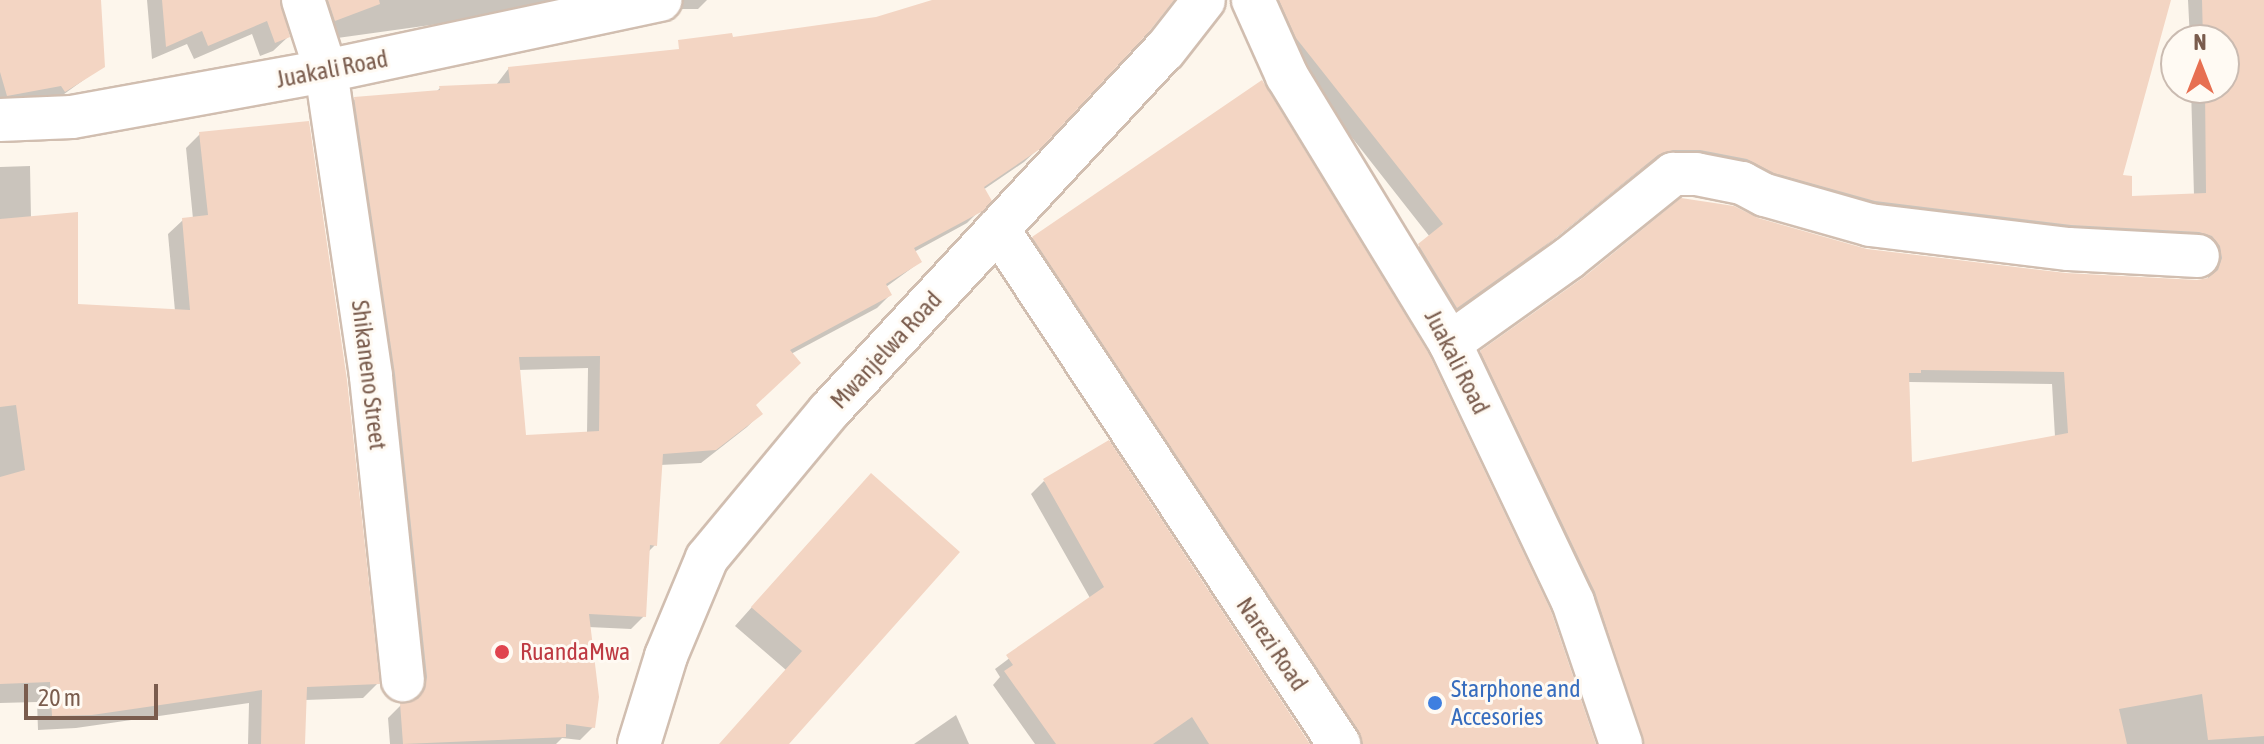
<!DOCTYPE html>
<style>
body{margin:0}
#map{position:relative;width:2264px;height:744px;overflow:hidden;background:#fdf6ec;font-family:"Asap Condensed",sans-serif}
div>[style]{position:absolute}
[style*='--x']{left:calc(var(--x)*1px);top:calc(var(--y)*1px);width:calc(var(--w)*1px);rotate:calc(var(--a)*1deg)}
.shadow>*{inset:0;background:#0003}
.building>*{inset:0;background:#f3d5c3}
.roads{filter:drop-shadow(2px 0 #d1beb0) drop-shadow(-2px 0 #d1beb0) drop-shadow(0 2px #d1beb0) drop-shadow(0 -2px #d1beb0)}
.street>*{height:42px;margin:-21px;padding:0 21px;transform-origin:21px;border-radius:21px;background:#fff}
.dots>*{width:22px;height:22px;translate:-50% -50%;box-sizing:border-box;border:4px solid #fffaf3;border-radius:50%}
span{translate:-50% -50%;white-space:nowrap;text-align:center;line-height:1.15;-webkit-text-stroke:6px #fffaf3;paint-order:stroke}
.street-label{font-size:24px;color:#7a5c4d}
.health-label{font-size:24px;color:#be3a42}
.left{translate:0 -50%;text-align:left}
.shop-label{font-size:24px;color:#366cbe}
.north{position:absolute;left:2160px;top:24px;width:80px;height:80px;box-sizing:border-box;background:#fffaf3;border:2px solid #cabbb1;border-radius:50%;rotate:0deg;font-size:22px;font-weight:700;line-height:32px;text-align:center;color:#7a5c4d}
.north::after{content:'';display:block;margin:auto;width:28px;height:36px;background:#e76f51;clip-path:polygon(50% 0,100% 100%,50% 72%,0 100%)}
.scale{position:absolute;left:24px;top:684px;width:134px;height:36px;box-sizing:border-box;border:4px solid #7a5c4d;border-top:0;padding-left:10px;font-size:24px;line-height:28px;white-space:nowrap;color:#7a5c4d;-webkit-text-stroke:6px #fffaf3;paint-order:stroke}
</style>
<div id="map">
<div class="shadow">
<div style="clip-path:polygon(0 0,99px 0,103px 66px,53px 102px,49px 96px,0 106px)"></div>
<div style="clip-path:polygon(147px 0,278px 0,288px 37px,273px 51px,260px 56px,252px 34px,194px 59px,187px 44px,152px 59px)"></div>
<div style="clip-path:polygon(307px 0,586px 0,553px 9px,515px 9px,510px 14px,323px 40px)"></div>
<div style="clip-path:polygon(665px 0,707px 0,698px 9px,670px 9px)"></div>
<div style="clip-path:polygon(evenodd,939px 0,1171px 0,1039px 148px,1024px 162px,983px 190px,989px 201px,967px 223px,914px 252px,920px 262px,886px 287px,890px 295px,877px 308px,791px 354px,754px 405px,760px 414px,747px 427px,701px 463px,660px 465px,655px 545px,648px 552px,644px 616px,631px 629px,588px 627px,593px 727px,580px 740px,562px 738px,556px 744px,390px 744px,388px 718px,401px 705px,413px 702px,414px 692px,342px 113px,355px 99px,436px 92px,440px 88px,496px 85px,509px 68px,796px 48px,939px 0,588px 368px,587px 433px,524px 437px,518px 370px,588px 368px)"></div>
<div style="clip-path:polygon(evenodd,1271px 0,2169px 0,2120px 177px,2129px 198px,2194px 196px,2191px 88px,2224px 88px,2224px 40px,2190px 40px,2188px 0,2264px 0,2264px 744px,1629px 744px,1469px 365px,1482px 352px,1758px 220px,1866px 251px,2066px 275px,2198px 282px,2207px 280px,2210px 272px,1861px 214px,1658px 162px,1643px 168px,1539px 251px,1443px 320px,1406px 258px,1430px 237px,1284px 51px,1271px 0,1909px 382px,2052px 384px,2055px 437px,1910px 464px,1909px 382px)"></div>
<div style="clip-path:polygon(200px 134px,378px 683px,363px 698px,305px 700px,303px 744px,248px 744px,249px 703px,76px 728px,38px 730px,37px 702px,0 703px,0 167px,30px 166px,31px 218px,76px 306px,175px 311px,168px 234px,183px 220px,193px 219px,186px 148px)"></div>
<div style="clip-path:polygon(1033px 238px,1594px 744px,1347px 744px,1020px 251px)"></div>
<div style="clip-path:polygon(1044px 481px,1308px 744px,1035px 744px,993px 685px,1000px 677px,995px 669px,1090px 598px,1031px 494px)"></div>
<div style="clip-path:polygon(853px 494px,786px 744px,720px 744px,786px 670px,735px 626px)"></div>
<div style="clip-path:polygon(956px 715px,969px 744px,914px 744px)"></div>
</div>
<div class="building">
<div style="clip-path:polygon(0 0,101px 0,105px 67px,65px 92px,61px 86px,7px 96px,0 72px)"></div>
<div style="clip-path:polygon(162px 0,280px 0,290px 37px,275px 43px,267px 21px,208px 46px,202px 31px,166px 47px)"></div>
<div style="clip-path:polygon(328px 0,379px 0,380px 4px,335px 21px)"></div>
<div style="clip-path:polygon(evenodd,932px 0,1174px 0,1147px 34px,1040px 149px,984px 187px,992px 201px,983px 211px,914px 248px,922px 262px,886px 284px,892px 295px,790px 350px,801px 363px,756px 405px,763px 414px,716px 450px,663px 454px,657px 546px,650px 545px,646px 617px,589px 614px,599px 697px,595px 728px,566px 724px,566px 737px,403px 744px,400px 703px,418px 699px,425px 689px,427px 677px,395px 374px,354px 97px,440px 90px,439px 86px,510px 83px,508px 67px,679px 49px,678px 40px,732px 33px,733px 37px,876px 17px,932px 0,600px 356px,599px 431px,526px 435px,519px 357px,600px 356px)"></div>
<div style="clip-path:polygon(evenodd,1279px 0,2171px 0,2123px 175px,2132px 176px,2132px 196px,2206px 193px,2205px 88px,2224px 88px,2224px 40px,2203px 40px,2202px 0,2264px 0,2264px 736px,2208px 740px,2202px 694px,2119px 709px,2127px 744px,1644px 744px,1595px 592px,1480px 351px,1584px 277px,1681px 198px,1734px 206px,1758px 218px,1867px 249px,2066px 273px,2197px 280px,2208px 278px,2218px 270px,2222px 258px,2220px 246px,2212px 236px,2199px 232px,2071px 225px,1875px 201px,1774px 173px,1747px 159px,1700px 150px,1673px 150px,1658px 155px,1554px 239px,1457px 308px,1418px 244px,1443px 224px,1296px 38px,1279px 0,1921px 370px,2064px 372px,2068px 433px,1912px 462px,1909px 373px,1921px 373px,1921px 370px)"></div>
<div style="clip-path:polygon(1262px 80px,1429px 354px,1551px 611px,1596px 744px,1363px 744px,1359px 731px,1032px 237px)"></div>
<div style="clip-path:polygon(309px 121px,347px 380px,380px 684px,307px 687px,305px 744px,261px 744px,262px 690px,92px 715px,52px 716px,50px 682px,0 684px,0 477px,25px 470px,16px 405px,0 407px,0 219px,78px 212px,78px 304px,190px 310px,182px 218px,208px 215px,199px 132px)"></div>
<div style="clip-path:polygon(1109px 440px,1310px 744px,1209px 744px,1192px 717px,1153px 744px,1056px 744px,1004px 671px,1013px 665px,1006px 655px,1104px 587px,1043px 479px)"></div>
<div style="clip-path:polygon(871px 473px,960px 552px,789px 744px,719px 744px,802px 651px,751px 607px)"></div>
</div>
<div class="roads">
<div class="street">
<div style="--x:303;--y:0;--w:75;--a:72.1"></div>
<div style="--x:326;--y:71;--w:309;--a:81.6"></div>
<div style="--x:371;--y:377;--w:305;--a:84"></div>
<div style="--x:1253;--y:0;--w:83;--a:65.9"></div>
<div style="--x:1287;--y:76;--w:313;--a:58.6"></div>
<div style="--x:1450;--y:343;--w:287;--a:64.6"></div>
<div style="--x:1573;--y:602;--w:150;--a:71.3"></div>
<div style="--x:0;--y:120;--w:72;--a:-2.4"></div>
<div style="--x:72;--y:117;--w:258;--a:-10.3"></div>
<div style="--x:326;--y:71;--w:342;--a:-12"></div>
<div style="--x:998;--y:229;--w:618;--a:56.49"></div>
<div style="--x:1450;--y:343;--w:146;--a:-35.5"></div>
<div style="--x:1569;--y:258;--w:134;--a:-38.9"></div>
<div style="--x:1673;--y:174;--w:23;--a:0"></div>
<div style="--x:1696;--y:174;--w:47;--a:11.1"></div>
<div style="--x:1742;--y:183;--w:26;--a:28"></div>
<div style="--x:1765;--y:195;--w:109;--a:15.9"></div>
<div style="--x:1870;--y:225;--w:200;--a:6.9"></div>
<div style="--x:2069;--y:249;--w:129;--a:3.1"></div>
<div style="--x:639;--y:744;--w:92;--a:-72.9"></div>
<div style="--x:666;--y:656;--w:106;--a:-67.3"></div>
<div style="--x:707;--y:558;--w:191;--a:-50.3"></div>
<div style="--x:829;--y:411;--w:493;--a:-47.1"></div>
<div style="--x:1165;--y:50;--w:63;--a:-52"></div>
</div>
</div>
<div class="dots">
<div style="left:502px;top:652px;background:#e0444e"></div>
<div style="left:1435px;top:703px;background:#3f7fe0"></div>
</div>
<div class="street-label">
<span style="left:332px;top:69px;rotate:-11deg">Juakali Road</span>
<span style="left:886px;top:350px;rotate:-47deg">Mwanjelwa Road</span>
<span style="left:1457px;top:362px;rotate:63deg">Juakali Road</span>
<span style="left:369px;top:375px;rotate:83deg">Shikaneno Street</span>
<span style="left:1272px;top:644px;rotate:56deg">Narezi Road</span>
</div>
<div class="health-label">
<span class="left" style="left:520px;top:652px">RuandaMwa</span>
</div>
<div class="shop-label">
<span class="left" style="left:1451px;top:703px">Starphone and<br>Accesories</span>
</div>
<div class="north">N</div>
<div class="scale">20 m</div>
</div>
